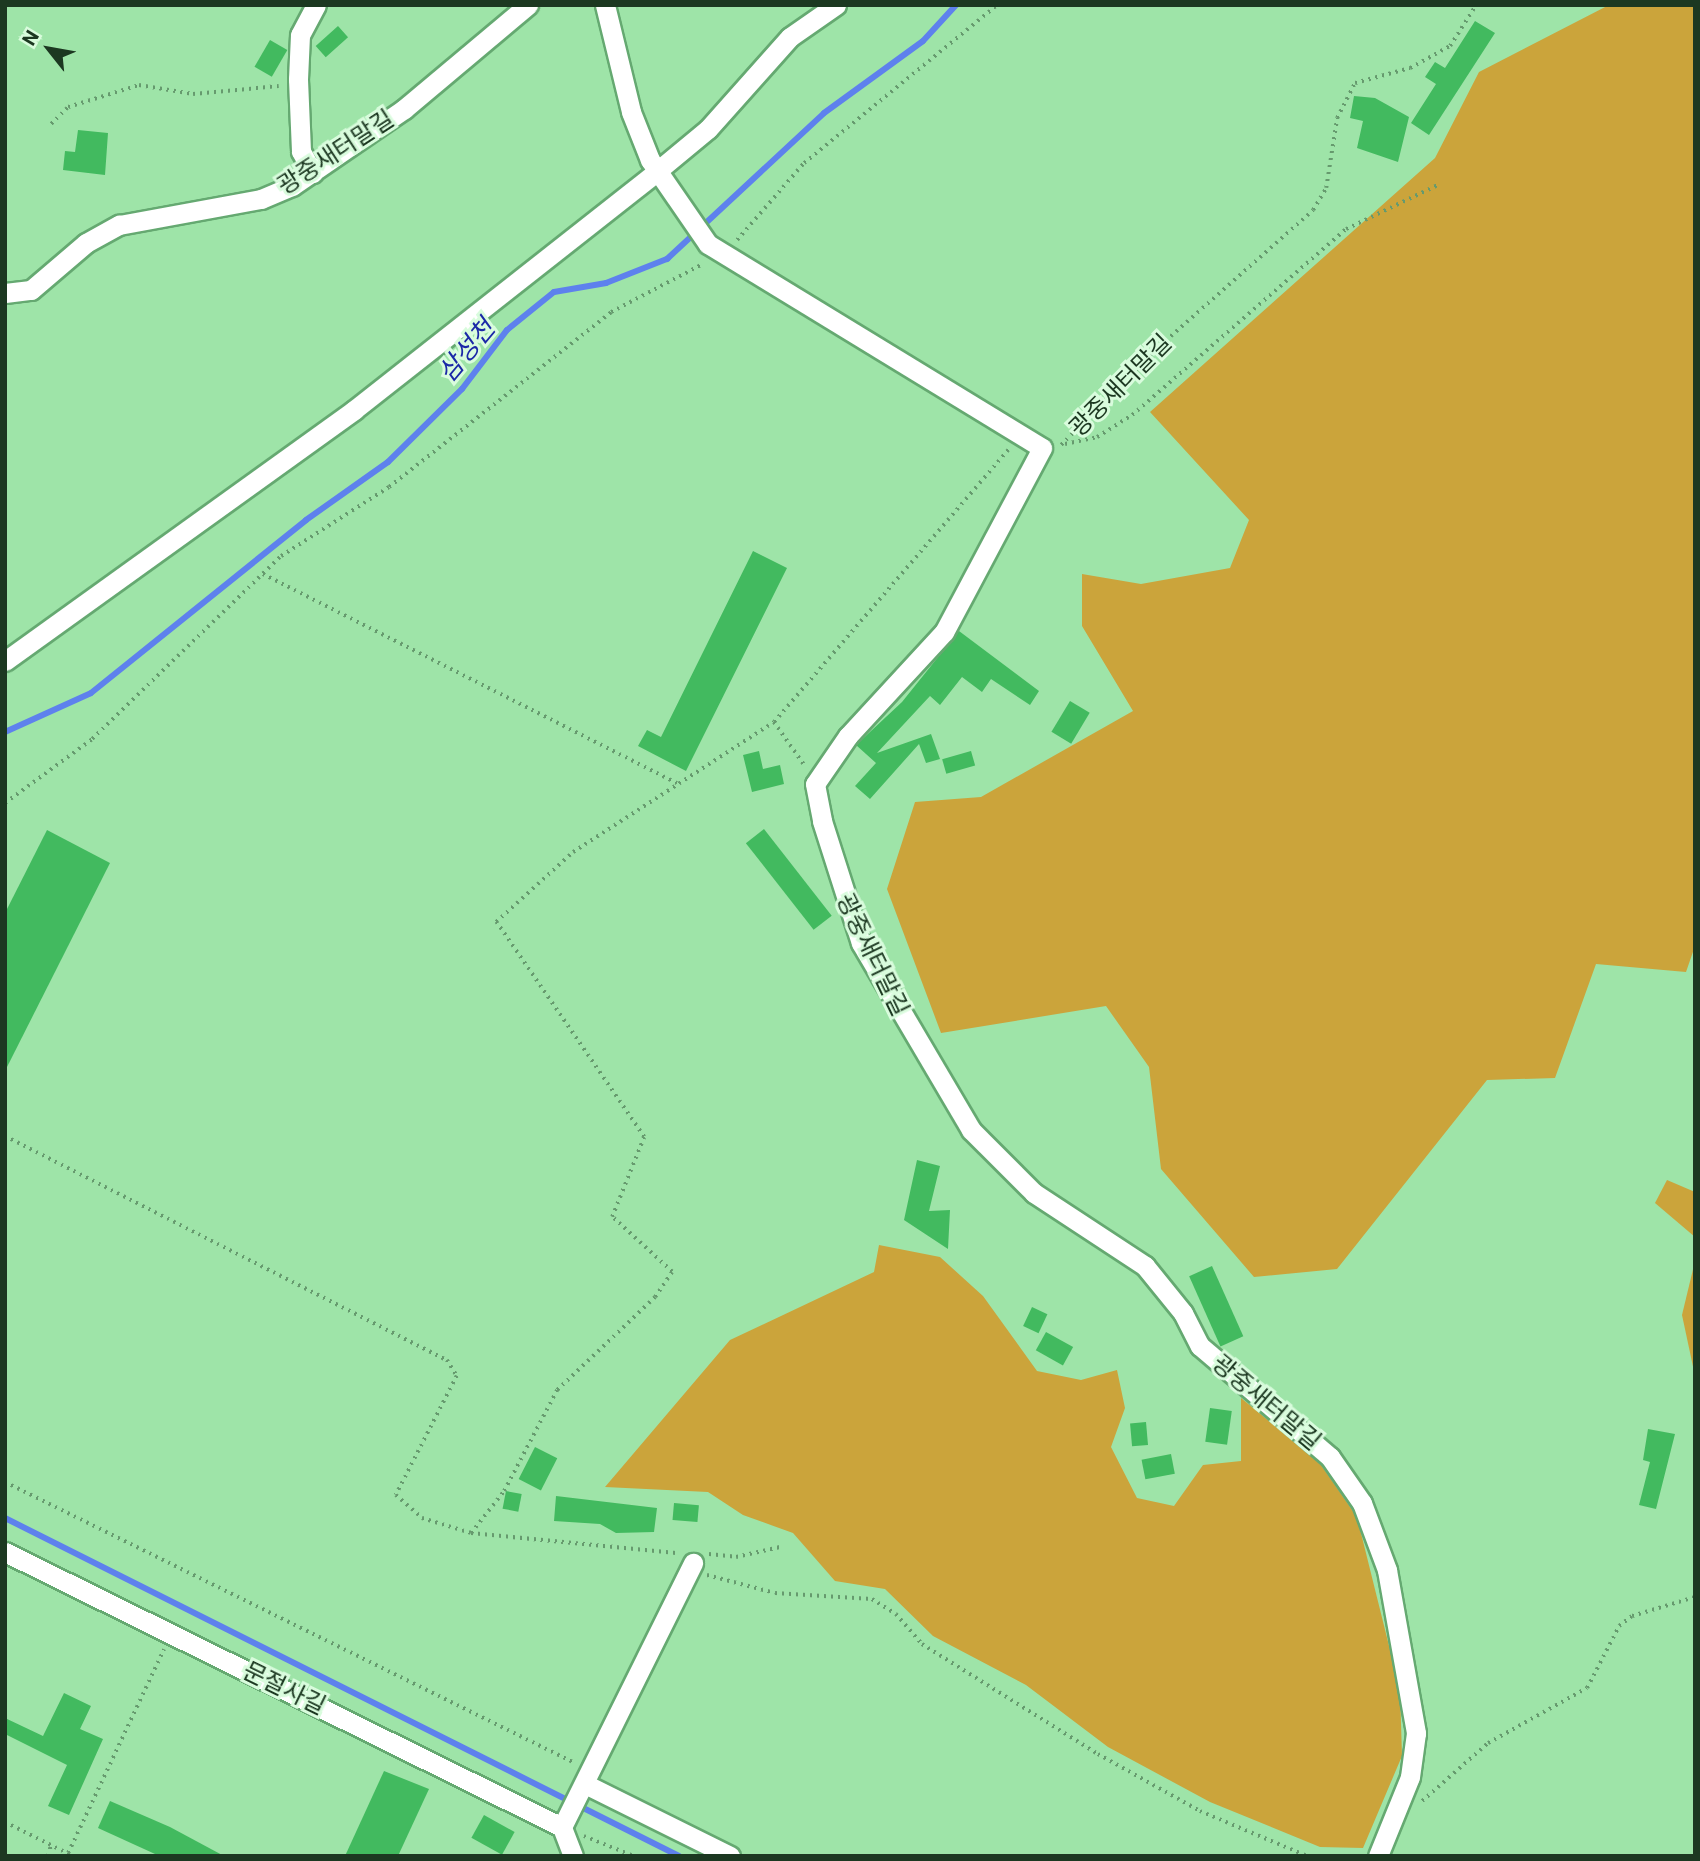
<!DOCTYPE html>
<meta charset="utf-8">
<style>
body{margin:0}
#map{position:relative;width:1700px;height:1861px;overflow:hidden;background:#9ee4a8;font-family:Roboto,"Noto Sans KR",sans-serif}
div>[style]{position:absolute}
[style*='--x']{left:calc(var(--x)*1px);top:calc(var(--y)*1px);width:calc(var(--w)*1px);rotate:calc(var(--a)*1deg)}
.green>*{inset:0;background:#cba43b}
.stream>*{height:6px;margin:-3px;padding:0 3px;transform-origin:3px;border-radius:3px;background:#5e81ed}
.building>*{inset:0;background:#42ba5f;transform-origin:0 0}
.path>*{height:3.5px;margin-top:-1.75px;transform-origin:0;background:repeating-linear-gradient(90deg,#669a6e 0 2px,transparent 0 7px)}
.roads{filter:drop-shadow(2px 0 #65a971) drop-shadow(-2px 0 #65a971) drop-shadow(0 2px #65a971) drop-shadow(0 -2px #65a971)}
.street>*{height:19px;margin:-9.5px;padding:0 9.5px;transform-origin:9.5px;border-radius:9.5px;background:#fff}
span{translate:-50% -50%;white-space:nowrap;text-align:center;line-height:1.15;-webkit-text-stroke:6px #d9fcdd;paint-order:stroke}
.street-label{font-size:24px;color:#1c3821}
.water-label{font-size:26px;color:#1b28a7;font-style:italic}
.frame{position:absolute;inset:0;border:7px solid #1c3821;pointer-events:none}
.north{position:absolute;left:14px;top:14px;width:70px;height:70px;-webkit-text-stroke:5px #d9fcdd;paint-order:stroke;rotate:301deg;font-size:19px;font-weight:700;line-height:28px;text-align:center;color:#1c3821}
.north::after{content:'';display:block;margin:auto;width:24px;height:32px;background:#1c3821;clip-path:polygon(50% 0,100% 100%,50% 72%,0 100%)}
</style>
<div id="map">
<div class="green">
<div style="clip-path:polygon(1609px 5px,1695px 5px,1695px 946px,1686px 972px,1596px 964px,1555px 1078px,1487px 1080px,1337px 1269px,1254px 1277px,1161px 1169px,1149px 1067px,1106px 1006px,941px 1033px,887px 889px,915px 802px,981px 797px,1133px 711px,1082px 626px,1082px 574px,1141px 584px,1230px 568px,1249px 520px,1150px 412px,1435px 158px,1479px 72px)"></div>
<div style="clip-path:polygon(1667px 1180px,1695px 1192px,1695px 1237px,1655px 1203px)"></div>
<div style="clip-path:polygon(879px 1245px,940px 1257px,983px 1296px,1037px 1371px,1081px 1380px,1117px 1370px,1125px 1408px,1111px 1447px,1137px 1498px,1174px 1506px,1203px 1465px,1241px 1461px,1241px 1398px,1319px 1462px,1357px 1517px,1400px 1690px,1402px 1756px,1363px 1848px,1320px 1847px,1210px 1802px,1108px 1747px,1026px 1685px,933px 1636px,885px 1589px,835px 1581px,793px 1533px,743px 1515px,708px 1492px,605px 1487px,730px 1340px,874px 1272px)"></div>
<div style="clip-path:polygon(1695px 1261px,1695px 1376px,1682px 1315px)"></div>
</div>
<div class="stream">
<div style="--x:5;--y:732;--w:94;--a:-24.4"></div>
<div style="--x:91;--y:693;--w:276;--a:-38.8"></div>
<div style="--x:306;--y:520;--w:100;--a:-35.3"></div>
<div style="--x:388;--y:462;--w:104;--a:-44.6"></div>
<div style="--x:462;--y:389;--w:74;--a:-52.7"></div>
<div style="--x:507;--y:330;--w:60;--a:-39"></div>
<div style="--x:554;--y:292;--w:53;--a:-9.8"></div>
<div style="--x:606;--y:283;--w:66;--a:-21.5"></div>
<div style="--x:667;--y:259;--w:214;--a:-42.9"></div>
<div style="--x:824;--y:113;--w:122;--a:-36"></div>
<div style="--x:923;--y:41;--w:49;--a:-47.5"></div>
<div style="--x:5;--y:1518;--w:754;--a:26.63"></div>
</div>
<div class="building">
<div style="clip-path:polygon(1475px 21px,1495px 33px,1429px 135px,1411px 123px,1436px 84px,1425px 77px,1435px 62px,1445px 68px)"></div>
<div style="left:338px;top:26px;width:15px;height:30px;rotate:48deg"></div>
<div style="left:270px;top:40px;width:20px;height:31px;rotate:30deg"></div>
<div style="clip-path:polygon(1354px 96px,1375px 98px,1409px 117px,1398px 162px,1357px 148px,1363px 121px,1350px 118px)"></div>
<div style="clip-path:polygon(78px 130px,108px 133px,105px 175px,63px 170px,65px 151px,75px 152px)"></div>
<div style="clip-path:polygon(753px 551px,787px 568px,686px 771px,638px 746px,647px 730px,661px 737px)"></div>
<div style="clip-path:polygon(959px 631px,1039px 691px,1030px 705px,991px 679px,982px 692px,962px 677px,940px 705px,930px 696px,877px 753px,931px 734px,940px 759px,926px 763px,919px 744px,870px 799px,855px 786px,876px 763px,856px 745px,902px 702px)"></div>
<div style="left:1070px;top:701px;width:23px;height:36px;rotate:31deg"></div>
<div style="clip-path:polygon(759px 751px,763px 769px,780px 765px,784px 784px,752px 792px,743px 755px)"></div>
<div style="left:971px;top:751px;width:15px;height:30px;rotate:74deg"></div>
<div style="left:764px;top:829px;width:110px;height:23px;rotate:52deg"></div>
<div style="clip-path:polygon(47px 830px,110px 863px,5px 1071px,5px 913px)"></div>
<div style="clip-path:polygon(917px 1160px,940px 1166px,929px 1211px,950px 1210px,948px 1249px,904px 1220px)"></div>
<div style="left:1212px;top:1266px;width:77px;height:25px;rotate:66deg"></div>
<div style="left:1032px;top:1307px;width:17px;height:21px;rotate:25deg"></div>
<div style="left:1046px;top:1332px;width:31px;height:21px;rotate:29deg"></div>
<div style="left:1210px;top:1408px;width:22px;height:34px;rotate:8deg"></div>
<div style="left:1146px;top:1422px;width:23px;height:16px;rotate:85deg"></div>
<div style="clip-path:polygon(1648px 1429px,1675px 1434px,1656px 1509px,1639px 1505px,1650px 1462px,1643px 1460px)"></div>
<div style="left:535px;top:1447px;width:25px;height:36px;rotate:27deg"></div>
<div style="left:1171px;top:1454px;width:20px;height:30px;rotate:79deg"></div>
<div style="left:506px;top:1491px;width:16px;height:18px;rotate:11deg"></div>
<div style="clip-path:polygon(556px 1496px,657px 1508px,654px 1532px,616px 1533px,600px 1524px,554px 1521px)"></div>
<div style="left:674px;top:1503px;width:25px;height:17px;rotate:5deg"></div>
<div style="clip-path:polygon(64px 1693px,91px 1706px,80px 1729px,103px 1739px,69px 1815px,48px 1806px,67px 1765px,5px 1734px,5px 1718px,43px 1736px)"></div>
<div style="clip-path:polygon(384px 1771px,429px 1789px,398px 1856px,345px 1856px)"></div>
<div style="clip-path:polygon(110px 1801px,170px 1827px,224px 1856px,155px 1854px,98px 1828px)"></div>
<div style="left:484px;top:1815px;width:35px;height:26px;rotate:29deg"></div>
</div>
<div class="path">
<div style="--x:51;--y:124;--w:24;--a:-45"></div>
<div style="--x:68;--y:107;--w:74;--a:-17.2"></div>
<div style="--x:139;--y:85;--w:55;--a:9.5"></div>
<div style="--x:193;--y:94;--w:86;--a:-5.3"></div>
<div style="--x:737;--y:240;--w:102;--a:-49"></div>
<div style="--x:804;--y:163;--w:249;--a:-39.3"></div>
<div style="--x:1065;--y:444;--w:33;--a:-12"></div>
<div style="--x:1097;--y:437;--w:41;--a:-32.2"></div>
<div style="--x:1132;--y:415;--w:284;--a:-41"></div>
<div style="--x:1346;--y:229;--w:102;--a:-25.6"></div>
<div style="--x:1061;--y:445;--w:134;--a:-45.3"></div>
<div style="--x:1155;--y:350;--w:211;--a:-41.5"></div>
<div style="--x:1313;--y:210;--w:26;--a:-59"></div>
<div style="--x:1326;--y:188;--w:71;--a:-81.1"></div>
<div style="--x:1337;--y:118;--w:39;--a:-63"></div>
<div style="--x:1355;--y:83;--w:57;--a:-15.3"></div>
<div style="--x:1410;--y:68;--w:46;--a:-28.8"></div>
<div style="--x:1450;--y:46;--w:49;--a:-57.6"></div>
<div style="--x:263;--y:574;--w:464;--a:26.8"></div>
<div style="--x:774;--y:722;--w:54;--a:54.8"></div>
<div style="--x:5;--y:803;--w:108;--a:-36.3"></div>
<div style="--x:92;--y:739;--w:263;--a:-44.1"></div>
<div style="--x:281;--y:556;--w:128;--a:-32.6"></div>
<div style="--x:389;--y:487;--w:283;--a:-38.2"></div>
<div style="--x:611;--y:312;--w:104;--a:-27.6"></div>
<div style="--x:5;--y:1136;--w:496;--a:26.9"></div>
<div style="--x:447;--y:1360;--w:19;--a:58"></div>
<div style="--x:457;--y:1376;--w:134;--a:117.1"></div>
<div style="--x:396;--y:1495;--w:35;--a:41"></div>
<div style="--x:422;--y:1518;--w:51;--a:17"></div>
<div style="--x:471;--y:1533;--w:206;--a:5.6"></div>
<div style="--x:5;--y:1482;--w:636;--a:26.24"></div>
<div style="--x:471;--y:1533;--w:53;--a:-51.8"></div>
<div style="--x:504;--y:1491;--w:114;--a:-62.3"></div>
<div style="--x:557;--y:1390;--w:135;--a:-43.5"></div>
<div style="--x:655;--y:1297;--w:30;--a:-56"></div>
<div style="--x:672;--y:1272;--w:81;--a:-137.5"></div>
<div style="--x:612;--y:1217;--w:86;--a:-68.2"></div>
<div style="--x:644;--y:1137;--w:261;--a:-124.5"></div>
<div style="--x:496;--y:922;--w:104;--a:-42.3"></div>
<div style="--x:573;--y:852;--w:239;--a:-32.9"></div>
<div style="--x:774;--y:722;--w:360;--a:-49.3"></div>
<div style="--x:709;--y:1554;--w:27;--a:6"></div>
<div style="--x:736;--y:1557;--w:45;--a:-12.8"></div>
<div style="--x:707;--y:1575;--w:70;--a:14.8"></div>
<div style="--x:775;--y:1593;--w:97;--a:3.5"></div>
<div style="--x:872;--y:1599;--w:28;--a:32"></div>
<div style="--x:896;--y:1614;--w:40;--a:49"></div>
<div style="--x:922;--y:1644;--w:208;--a:32"></div>
<div style="--x:1098;--y:1754;--w:117;--a:29.2"></div>
<div style="--x:1200;--y:1811;--w:116;--a:22.8"></div>
<div style="--x:1422;--y:1801;--w:88;--a:-41.3"></div>
<div style="--x:1488;--y:1743;--w:113;--a:-29.1"></div>
<div style="--x:1587;--y:1688;--w:70;--a:-62.7"></div>
<div style="--x:1619;--y:1626;--w:16;--a:-38"></div>
<div style="--x:1632;--y:1616;--w:66;--a:-16.8"></div>
<div style="--x:5;--y:1822;--w:76;--a:26.6"></div>
<div style="--x:584;--y:1836;--w:54;--a:21.8"></div>
<div style="--x:68;--y:1853;--w:225;--a:-64.8"></div>
<div style="--x:48;--y:1856;--w:12;--a:-76"></div>
</div>
<div class="roads">
<div class="street">
<div style="--x:605;--y:5;--w:110;--a:76.3"></div>
<div style="--x:631;--y:112;--w:52;--a:68.4"></div>
<div style="--x:650;--y:160;--w:102;--a:55.4"></div>
<div style="--x:708;--y:244;--w:391;--a:31.4"></div>
<div style="--x:1042;--y:448;--w:208;--a:118"></div>
<div style="--x:944;--y:632;--w:142;--a:132.7"></div>
<div style="--x:848;--y:736;--w:58;--a:124.5"></div>
<div style="--x:815;--y:784;--w:38;--a:79"></div>
<div style="--x:822;--y:821;--w:128;--a:72.3"></div>
<div style="--x:861;--y:943;--w:217;--a:59.5"></div>
<div style="--x:971;--y:1130;--w:89;--a:45"></div>
<div style="--x:1034;--y:1193;--w:133;--a:33.3"></div>
<div style="--x:1145;--y:1266;--w:60;--a:51"></div>
<div style="--x:1183;--y:1313;--w:37;--a:63"></div>
<div style="--x:1200;--y:1346;--w:171;--a:40.5"></div>
<div style="--x:1330;--y:1457;--w:56;--a:55.2"></div>
<div style="--x:1362;--y:1503;--w:72;--a:69.5"></div>
<div style="--x:1387;--y:1570;--w:166;--a:79.9"></div>
<div style="--x:1416;--y:1733;--w:44;--a:97.8"></div>
<div style="--x:1410;--y:1777;--w:85;--a:112.1"></div>
<div style="--x:313;--y:173;--w:25;--a:-119"></div>
<div style="--x:301;--y:151;--w:72;--a:-92.4"></div>
<div style="--x:298;--y:79;--w:44;--a:-87.4"></div>
<div style="--x:300;--y:35;--w:34;--a:-62"></div>
<div style="--x:5;--y:293;--w:26;--a:-7"></div>
<div style="--x:31;--y:290;--w:72;--a:-40.5"></div>
<div style="--x:86;--y:243;--w:38;--a:-29"></div>
<div style="--x:119;--y:225;--w:144;--a:-10.4"></div>
<div style="--x:261;--y:199;--w:34;--a:-23"></div>
<div style="--x:292;--y:186;--w:136;--a:-34.5"></div>
<div style="--x:404;--y:109;--w:162;--a:-40"></div>
<div style="--x:5;--y:661;--w:430;--a:-35.7"></div>
<div style="--x:354;--y:410;--w:385;--a:-38.2"></div>
<div style="--x:656;--y:172;--w:67;--a:-39.6"></div>
<div style="--x:708;--y:129;--w:123;--a:-48.3"></div>
<div style="--x:790;--y:37;--w:56;--a:-34.8"></div>
<div style="--x:5;--y:1552;--w:621;--a:26.28"></div>
<div style="--x:585;--y:1784;--w:162;--a:26.4"></div>
<div style="--x:573;--y:1856;--w:31;--a:-111"></div>
<div style="--x:562;--y:1827;--w:295;--a:-63.6"></div>
</div>
</div>
<div class="street-label">
<span style="left:336px;top:153px;rotate:-33deg">광중새터말길</span>
<span style="left:1121px;top:386px;rotate:-45deg">광중새터말길</span>
<span style="left:872px;top:955px;rotate:64deg">광중새터말길</span>
<span style="left:1266px;top:1403px;rotate:40deg">광중새터말길</span>
<span style="left:284px;top:1689px;rotate:26deg">문절사길</span>
</div>
<div class="water-label">
<span style="left:467px;top:351px;rotate:-50deg">삼성천</span>
</div>
<div class="frame"></div>
<div class="north">N</div>
</div>
